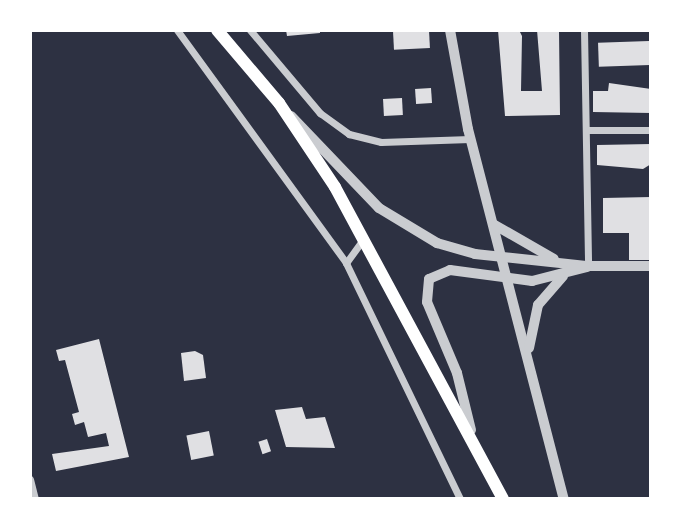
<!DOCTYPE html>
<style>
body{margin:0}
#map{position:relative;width:681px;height:529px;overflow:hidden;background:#2d3142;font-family:Lato,sans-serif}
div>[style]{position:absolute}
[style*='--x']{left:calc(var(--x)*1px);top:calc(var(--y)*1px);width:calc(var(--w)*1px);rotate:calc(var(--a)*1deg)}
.building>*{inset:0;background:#e0e0e3;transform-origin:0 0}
.minor>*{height:7px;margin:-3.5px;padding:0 3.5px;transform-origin:3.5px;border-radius:3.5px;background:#caccd0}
.tertiary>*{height:10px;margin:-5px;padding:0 5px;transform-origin:5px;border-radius:5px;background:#caccd0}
.primary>*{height:12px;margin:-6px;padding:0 6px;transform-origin:6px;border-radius:6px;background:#fff}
span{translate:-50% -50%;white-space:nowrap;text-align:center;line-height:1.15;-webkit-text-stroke:7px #fff;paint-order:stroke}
.frame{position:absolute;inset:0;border:32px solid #fff;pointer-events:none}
</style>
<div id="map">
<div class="building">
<div style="clip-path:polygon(286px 30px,320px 30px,320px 33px,287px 36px)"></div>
<div style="left:429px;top:30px;width:18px;height:36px;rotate:87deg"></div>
<div style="clip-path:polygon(498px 30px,519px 30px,522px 36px,521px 91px,542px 91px,537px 30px,559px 30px,560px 115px,505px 116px)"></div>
<div style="left:649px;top:41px;width:24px;height:51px;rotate:88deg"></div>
<div style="clip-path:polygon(609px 83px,651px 89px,651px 113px,593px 112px,593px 91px,608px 91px)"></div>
<div style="left:431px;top:88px;width:15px;height:16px;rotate:86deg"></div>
<div style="left:402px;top:98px;width:17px;height:19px;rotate:87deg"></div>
<div style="clip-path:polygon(651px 144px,651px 164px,643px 169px,597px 165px,597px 145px)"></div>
<div style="clip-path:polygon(651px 197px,651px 260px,629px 260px,629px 233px,603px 233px,603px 198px)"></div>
<div style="clip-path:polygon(99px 339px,129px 457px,56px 471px,52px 454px,109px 446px,106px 433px,88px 437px,84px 422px,75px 425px,72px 414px,79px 412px,65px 360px,59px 361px,56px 350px)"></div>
<div style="clip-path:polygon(195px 351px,203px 355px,206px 378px,184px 381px,181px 353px)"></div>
<div style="clip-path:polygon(302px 407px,306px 419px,325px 417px,335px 448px,286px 447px,275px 410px)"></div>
<div style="left:209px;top:431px;width:25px;height:23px;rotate:79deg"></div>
<div style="left:267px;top:439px;width:13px;height:9px;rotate:72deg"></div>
</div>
<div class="minor">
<div style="--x:177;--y:30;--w:288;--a:54"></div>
<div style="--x:346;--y:263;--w:262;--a:64.2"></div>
<div style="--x:250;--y:30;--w:109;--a:49.9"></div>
<div style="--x:320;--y:113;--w:36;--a:36"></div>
<div style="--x:349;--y:134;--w:33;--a:14"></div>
<div style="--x:381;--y:142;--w:89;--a:-1.9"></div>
<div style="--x:584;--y:30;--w:236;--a:89"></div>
<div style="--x:587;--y:130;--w:64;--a:0"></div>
<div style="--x:346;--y:263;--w:31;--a:-54"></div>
<div style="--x:30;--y:479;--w:21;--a:76"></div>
</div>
<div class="tertiary">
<div style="--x:450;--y:30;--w:101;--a:79.7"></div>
<div style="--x:468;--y:129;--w:382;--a:75.5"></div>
<div style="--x:291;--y:116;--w:127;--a:46.3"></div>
<div style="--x:379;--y:208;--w:68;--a:31.1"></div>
<div style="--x:437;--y:243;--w:40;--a:16"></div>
<div style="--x:475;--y:254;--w:114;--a:6.1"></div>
<div style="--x:588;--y:266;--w:63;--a:0"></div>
<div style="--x:493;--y:224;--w:70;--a:29.8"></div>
<div style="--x:529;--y:348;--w:44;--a:-78.2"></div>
<div style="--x:538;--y:305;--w:38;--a:-49"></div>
<div style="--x:471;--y:430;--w:59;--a:-103.8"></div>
<div style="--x:457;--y:373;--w:77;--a:-112.9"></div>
<div style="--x:427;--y:302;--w:23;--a:-85"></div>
<div style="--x:429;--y:279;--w:23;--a:-23"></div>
<div style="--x:450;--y:270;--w:83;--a:7.6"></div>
<div style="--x:532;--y:281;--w:57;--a:-14.3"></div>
</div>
<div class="primary">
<div style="--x:217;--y:30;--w:96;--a:49.7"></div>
<div style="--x:279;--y:103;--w:101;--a:56.3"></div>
<div style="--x:335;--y:187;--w:354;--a:61.7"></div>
</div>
<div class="frame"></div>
</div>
